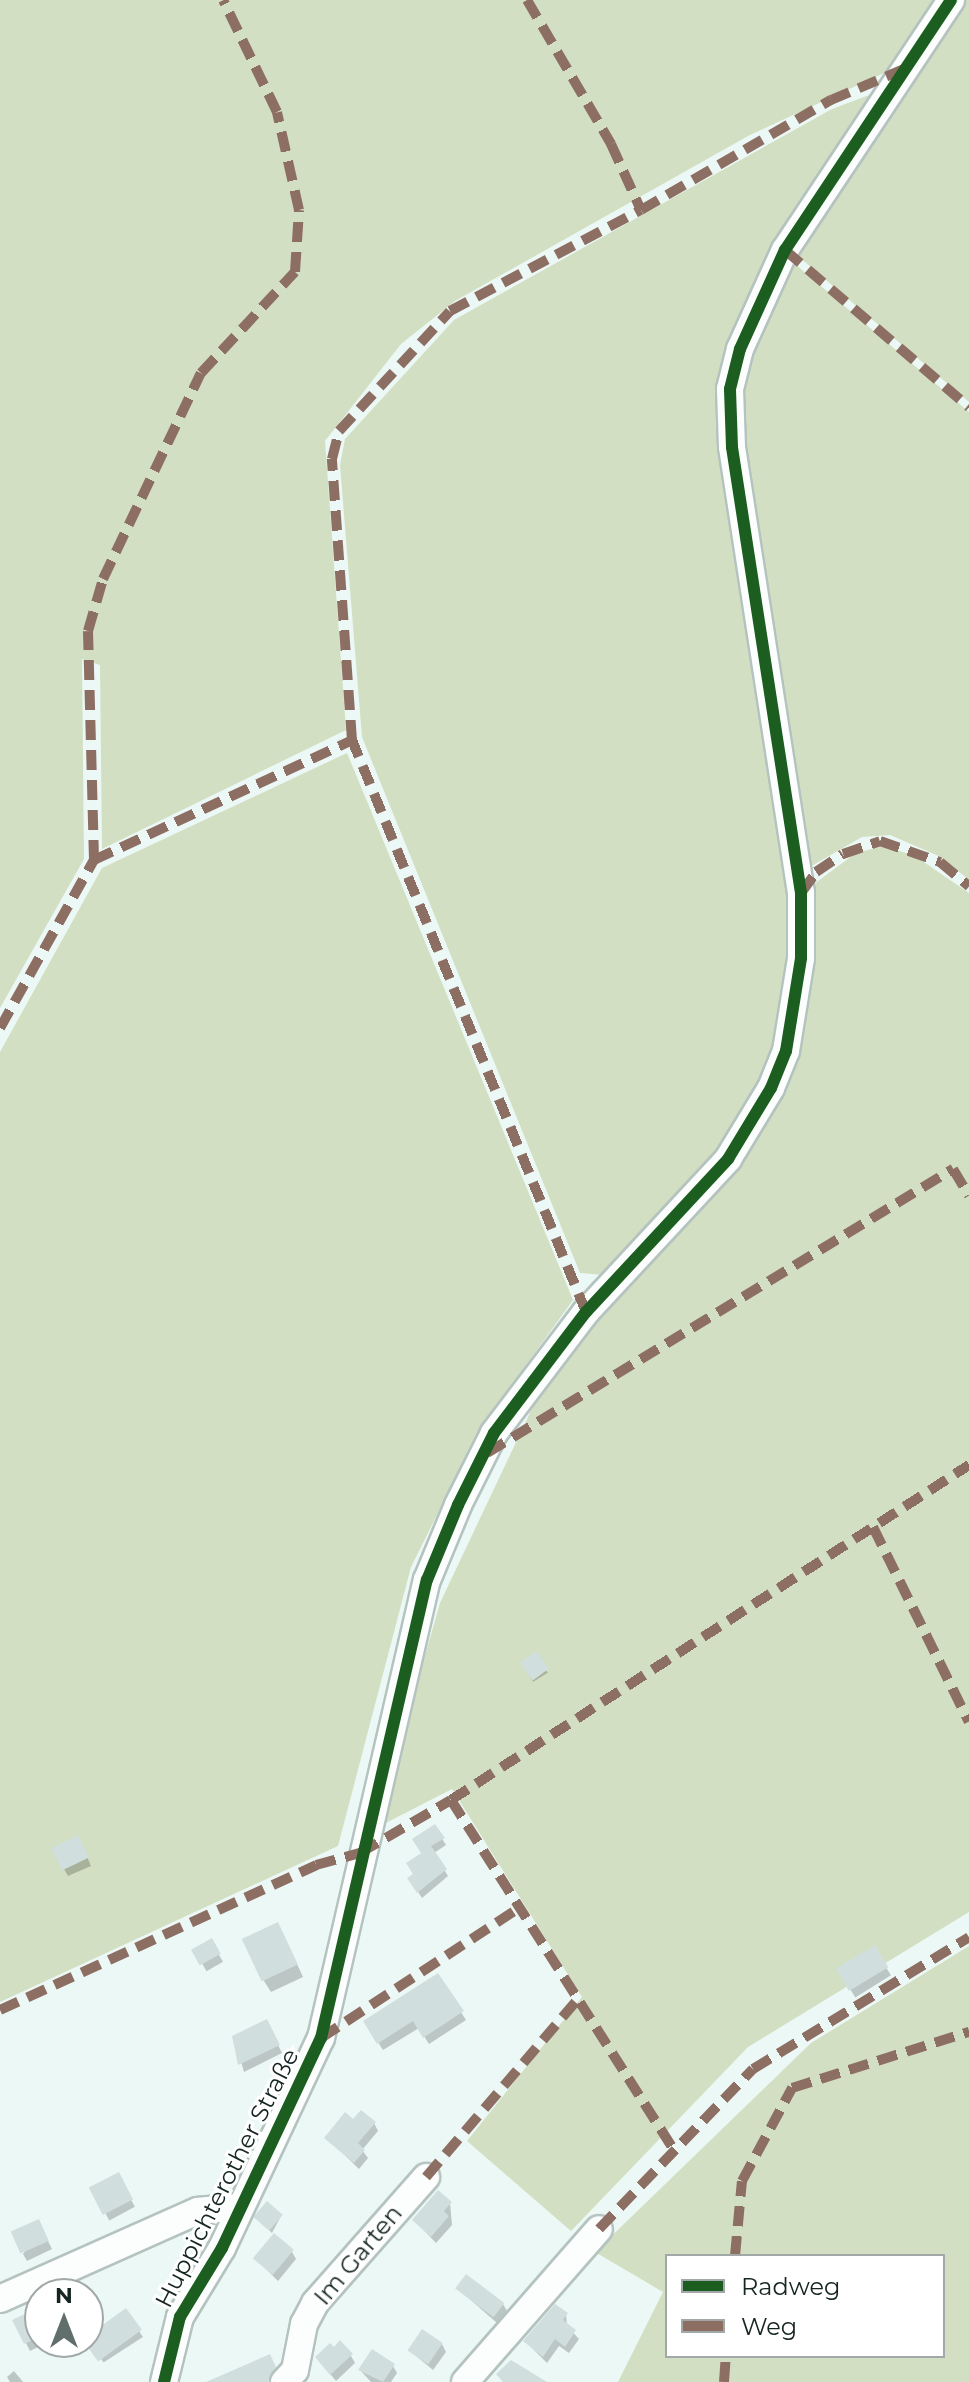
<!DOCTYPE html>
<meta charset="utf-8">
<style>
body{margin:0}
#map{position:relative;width:969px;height:2382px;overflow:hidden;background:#ebf8f5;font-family:Montserrat,sans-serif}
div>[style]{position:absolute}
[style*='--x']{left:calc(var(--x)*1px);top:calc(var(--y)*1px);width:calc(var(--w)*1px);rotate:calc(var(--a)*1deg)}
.green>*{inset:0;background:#d2dfc2}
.shadow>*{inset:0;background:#0003;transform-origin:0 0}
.building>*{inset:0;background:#d0dede;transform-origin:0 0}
.roads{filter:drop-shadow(2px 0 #b5c3c0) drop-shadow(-2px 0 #b5c3c0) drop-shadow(0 2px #b5c3c0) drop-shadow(0 -2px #b5c3c0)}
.minor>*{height:26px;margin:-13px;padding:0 13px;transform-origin:13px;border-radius:13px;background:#fcfefe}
.quiet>*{height:10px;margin-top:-5px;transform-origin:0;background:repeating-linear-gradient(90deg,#8d6e63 0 20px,transparent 0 30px)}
.cycleway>*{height:12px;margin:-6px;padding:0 6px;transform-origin:6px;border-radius:6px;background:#1b5e20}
span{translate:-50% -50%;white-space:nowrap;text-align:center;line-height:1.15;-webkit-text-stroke:6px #fff;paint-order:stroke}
.street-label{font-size:24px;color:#152522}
.legend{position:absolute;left:665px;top:2254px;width:280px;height:104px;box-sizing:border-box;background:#fff;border:2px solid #a1a8a7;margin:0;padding:10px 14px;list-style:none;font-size:24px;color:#152522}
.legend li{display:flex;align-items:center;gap:16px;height:40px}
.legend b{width:40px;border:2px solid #a1a8a7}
.north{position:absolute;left:24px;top:2278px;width:80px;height:80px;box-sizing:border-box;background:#fff;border:2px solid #a1a8a7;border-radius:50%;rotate:0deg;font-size:22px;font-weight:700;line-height:32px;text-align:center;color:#152522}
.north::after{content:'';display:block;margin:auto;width:28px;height:36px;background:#606f6c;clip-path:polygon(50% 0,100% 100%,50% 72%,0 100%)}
</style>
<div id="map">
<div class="green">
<div style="clip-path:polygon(0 0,940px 0,911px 46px,884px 73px,748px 136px,455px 301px,401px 344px,325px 441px,346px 730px,102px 849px,100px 665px,82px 659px,84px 859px,0 1008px)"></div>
<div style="clip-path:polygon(963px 0,969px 0,969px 402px,792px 251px)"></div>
<div style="clip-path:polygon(888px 88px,726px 360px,796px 956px,776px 1053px,695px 1189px,604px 1275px,580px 1273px,362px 737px,340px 465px,345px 439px,454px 320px,832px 109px)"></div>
<div style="clip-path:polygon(788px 258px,969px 412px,969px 880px,941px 857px,890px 835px,862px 837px,808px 868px,742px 451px,744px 366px)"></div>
<div style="clip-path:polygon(347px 753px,573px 1300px,481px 1427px,411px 1567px,338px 1846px,0 2002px,0 1052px,102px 868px)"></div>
<div style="clip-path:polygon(884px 846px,915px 856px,969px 893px,969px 1912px,748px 2047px,571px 2231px,467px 2141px,582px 1997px,452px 1789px,376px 1828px,440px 1603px,544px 1383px,599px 1311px,720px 1187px,799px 1036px,816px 958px,814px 884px,856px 853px)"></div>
<div style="clip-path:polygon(evenodd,969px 1946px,969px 2382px,618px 2382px,663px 2292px,595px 2252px,811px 2043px,969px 1946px,667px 2256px,943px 2256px,943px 2356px,667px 2356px,667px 2256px)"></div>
</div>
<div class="shadow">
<div style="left:536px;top:1654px;width:22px;height:17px;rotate:58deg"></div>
<div style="clip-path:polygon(434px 1826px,446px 1845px,434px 1853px,448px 1876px,422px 1898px,410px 1879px,424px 1854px,415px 1839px)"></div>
<div style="clip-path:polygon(82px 1845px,91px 1866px,68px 1876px,64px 1869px)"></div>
<div style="clip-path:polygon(284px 1936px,303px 1977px,271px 1992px,264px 1981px)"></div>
<div style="left:211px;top:1941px;width:24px;height:19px;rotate:60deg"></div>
<div style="left:874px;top:1948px;width:32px;height:42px;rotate:58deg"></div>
<div style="clip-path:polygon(438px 1976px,466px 2020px,429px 2044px,419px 2028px,383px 2050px,365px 2022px)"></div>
<div style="clip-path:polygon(270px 2029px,282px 2053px,244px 2072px,234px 2037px)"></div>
<div style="clip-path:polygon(354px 2122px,374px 2123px,378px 2131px,362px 2150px,368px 2158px,359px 2169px,327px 2138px)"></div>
<div style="left:118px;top:2175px;width:36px;height:29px;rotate:62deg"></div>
<div style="clip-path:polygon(450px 2203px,452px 2225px,436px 2243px,414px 2220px)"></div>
<div style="clip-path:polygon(281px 2216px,272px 2233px,256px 2218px)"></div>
<div style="clip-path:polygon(42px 2229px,52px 2249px,27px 2261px,23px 2254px)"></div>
<div style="clip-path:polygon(292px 2252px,296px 2259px,278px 2281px,255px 2258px)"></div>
<div style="clip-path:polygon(457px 2288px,503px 2304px,507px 2311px,497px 2323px)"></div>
<div style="clip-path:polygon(40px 2311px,40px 2342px,48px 2342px,30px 2351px,26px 2343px)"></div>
<div style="left:126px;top:2311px;width:31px;height:47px;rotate:57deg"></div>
<div style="clip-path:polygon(566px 2314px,567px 2326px,579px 2339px,569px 2353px,559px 2346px,547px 2363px,525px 2341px)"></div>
<div style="clip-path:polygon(442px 2344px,446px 2352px,433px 2370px,410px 2351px)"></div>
<div style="clip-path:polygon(351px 2356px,355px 2363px,336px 2381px,317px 2358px)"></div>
<div style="clip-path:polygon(393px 2366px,397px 2373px,391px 2382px,371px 2382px,360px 2370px)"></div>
<div style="clip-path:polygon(14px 2371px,23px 2382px,10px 2382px,7px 2377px)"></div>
</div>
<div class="building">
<div style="left:536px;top:1651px;width:22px;height:20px;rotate:54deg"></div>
<div style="clip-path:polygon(435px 1824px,445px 1838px,431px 1846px,447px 1869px,417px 1893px,407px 1878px,413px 1874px,406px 1863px,426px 1850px,421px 1853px,412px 1839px)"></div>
<div style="left:78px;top:1835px;width:25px;height:30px;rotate:64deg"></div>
<div style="left:278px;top:1922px;width:47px;height:40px;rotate:65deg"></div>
<div style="left:212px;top:1938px;width:18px;height:24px;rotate:61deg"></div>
<div style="left:875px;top:1945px;width:26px;height:46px;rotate:59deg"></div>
<div style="clip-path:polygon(438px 1973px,464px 2011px,423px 2038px,413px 2021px,377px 2044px,363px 2021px)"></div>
<div style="clip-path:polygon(267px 2019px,280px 2045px,238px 2065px,232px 2036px)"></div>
<div style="clip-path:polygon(361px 2110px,376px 2122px,358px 2143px,365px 2150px,354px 2163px,324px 2138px,345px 2112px,353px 2119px)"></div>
<div style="left:119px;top:2172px;width:31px;height:34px;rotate:63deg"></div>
<div style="clip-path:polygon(438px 2190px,452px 2202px,444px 2211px,449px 2216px,431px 2237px,412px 2220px)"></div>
<div style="left:267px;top:2201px;width:21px;height:21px;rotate:41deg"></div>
<div style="left:39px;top:2219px;width:24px;height:31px;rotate:66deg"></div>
<div style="left:274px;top:2233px;width:26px;height:33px;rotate:40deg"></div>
<div style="left:466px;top:2274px;width:48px;height:18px;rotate:37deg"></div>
<div style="clip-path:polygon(555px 2304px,568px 2313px,563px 2320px,576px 2330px,565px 2347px,555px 2339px,543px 2357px,523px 2341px)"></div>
<div style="clip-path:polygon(40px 2307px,40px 2337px,24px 2344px,12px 2320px)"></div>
<div style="left:126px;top:2308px;width:27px;height:54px;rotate:54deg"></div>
<div style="left:422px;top:2329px;width:25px;height:26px;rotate:34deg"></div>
<div style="clip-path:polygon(340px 2340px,353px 2354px,330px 2375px,315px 2357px,330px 2343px,334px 2347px)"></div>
<div style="clip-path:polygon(372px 2349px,395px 2364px,383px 2382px,358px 2370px)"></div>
<div style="clip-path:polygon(270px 2354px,276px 2367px,268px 2382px,206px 2382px)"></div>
<div style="clip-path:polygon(511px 2360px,547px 2382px,503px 2382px,496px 2374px)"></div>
</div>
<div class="roads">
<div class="minor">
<div style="--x:0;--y:2299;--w:217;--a:-24"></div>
<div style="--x:198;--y:2211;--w:40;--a:-5.7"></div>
<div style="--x:164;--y:2382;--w:67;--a:-76.2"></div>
<div style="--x:180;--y:2317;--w:81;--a:-58.7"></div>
<div style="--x:222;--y:2248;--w:232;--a:-64.8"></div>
<div style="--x:321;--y:2038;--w:470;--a:-77"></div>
<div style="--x:427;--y:1580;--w:81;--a:-67.5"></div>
<div style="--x:458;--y:1505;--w:80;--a:-63.4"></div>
<div style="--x:494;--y:1433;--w:152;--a:-52.8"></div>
<div style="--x:586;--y:1312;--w:209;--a:-47.1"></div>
<div style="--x:728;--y:1159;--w:83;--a:-58.8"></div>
<div style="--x:771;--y:1088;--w:40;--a:-68"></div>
<div style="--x:786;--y:1051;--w:94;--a:-80.8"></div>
<div style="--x:801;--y:958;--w:65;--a:-90"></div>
<div style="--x:801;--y:893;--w:451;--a:-98.8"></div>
<div style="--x:732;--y:447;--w:58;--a:-92"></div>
<div style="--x:730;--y:389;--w:41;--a:-76"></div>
<div style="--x:740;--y:349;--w:109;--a:-65.6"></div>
<div style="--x:785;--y:250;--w:300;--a:-56.4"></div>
<div style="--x:284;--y:2382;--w:16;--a:-47"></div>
<div style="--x:295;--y:2370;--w:47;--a:-78.9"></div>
<div style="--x:304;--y:2324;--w:24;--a:-62"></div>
<div style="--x:315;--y:2303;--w:168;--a:-48.6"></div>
<div style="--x:465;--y:2382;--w:203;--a:-48.8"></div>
</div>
</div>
<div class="quiet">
<div style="--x:527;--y:0;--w:167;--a:59.7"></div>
<div style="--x:611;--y:144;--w:72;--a:65.6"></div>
<div style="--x:785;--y:250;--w:242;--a:40.5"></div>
<div style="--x:94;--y:860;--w:285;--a:-24.9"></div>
<div style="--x:801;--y:893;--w:26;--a:-54"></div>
<div style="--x:816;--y:872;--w:32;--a:-34"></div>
<div style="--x:843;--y:854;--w:39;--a:-19"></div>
<div style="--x:880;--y:841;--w:64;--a:19.3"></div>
<div style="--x:940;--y:862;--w:38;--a:40"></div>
<div style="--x:0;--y:1028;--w:193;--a:-60.8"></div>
<div style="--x:94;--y:860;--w:229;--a:-91.5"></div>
<div style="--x:88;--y:631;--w:54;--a:-73.9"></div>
<div style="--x:103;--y:579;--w:228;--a:-64.6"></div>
<div style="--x:201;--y:373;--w:138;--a:-47.1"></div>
<div style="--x:295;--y:272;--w:62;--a:-86.3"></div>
<div style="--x:299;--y:210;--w:100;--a:-102.7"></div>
<div style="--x:277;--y:112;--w:124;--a:-115.7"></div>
<div style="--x:586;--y:1312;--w:618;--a:-112.25"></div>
<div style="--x:352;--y:740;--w:282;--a:-94.1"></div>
<div style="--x:332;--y:459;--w:29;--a:-76"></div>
<div style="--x:339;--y:431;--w:163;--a:-47.2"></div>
<div style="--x:450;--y:311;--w:216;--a:-27.9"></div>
<div style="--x:641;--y:210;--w:220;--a:-30.1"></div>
<div style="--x:831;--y:100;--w:79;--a:-23"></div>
<div style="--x:487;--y:1453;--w:546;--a:-31.36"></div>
<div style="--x:953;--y:1169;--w:31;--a:59"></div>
<div style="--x:873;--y:1527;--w:217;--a:63.8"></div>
<div style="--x:451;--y:1800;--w:417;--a:57.5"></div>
<div style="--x:0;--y:2010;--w:348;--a:-24.6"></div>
<div style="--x:316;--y:1865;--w:46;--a:-15.3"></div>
<div style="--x:360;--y:1853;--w:105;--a:-30.2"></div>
<div style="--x:451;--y:1800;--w:617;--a:-32.89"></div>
<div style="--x:321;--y:2038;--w:237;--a:-33.3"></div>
<div style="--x:426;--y:2177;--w:234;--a:-49.5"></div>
<div style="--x:599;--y:2229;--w:222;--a:-46.1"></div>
<div style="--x:753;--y:2069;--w:253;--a:-31.4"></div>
<div style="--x:735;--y:2256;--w:75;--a:-84.7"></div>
<div style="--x:742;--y:2181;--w:106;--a:-61.7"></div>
<div style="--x:792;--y:2088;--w:186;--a:-17.6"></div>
<div style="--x:724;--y:2382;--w:26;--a:-86"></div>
</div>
<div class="cycleway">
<div style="--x:164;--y:2382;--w:67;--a:-76.2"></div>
<div style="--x:180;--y:2317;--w:81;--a:-58.7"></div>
<div style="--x:222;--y:2248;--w:232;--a:-64.8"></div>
<div style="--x:321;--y:2038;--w:470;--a:-77"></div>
<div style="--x:427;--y:1580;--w:81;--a:-67.5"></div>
<div style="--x:458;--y:1505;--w:80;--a:-63.4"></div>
<div style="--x:494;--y:1433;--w:152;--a:-52.8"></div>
<div style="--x:586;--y:1312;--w:209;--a:-47.1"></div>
<div style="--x:728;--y:1159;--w:83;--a:-58.8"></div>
<div style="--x:771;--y:1088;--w:40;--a:-68"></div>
<div style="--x:786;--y:1051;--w:94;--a:-80.8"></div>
<div style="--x:801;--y:958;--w:65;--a:-90"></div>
<div style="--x:801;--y:893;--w:451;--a:-98.8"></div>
<div style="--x:732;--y:447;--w:58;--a:-92"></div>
<div style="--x:730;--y:389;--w:41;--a:-76"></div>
<div style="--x:740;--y:349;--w:109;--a:-65.6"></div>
<div style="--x:785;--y:250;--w:300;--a:-56.4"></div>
</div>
<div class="street-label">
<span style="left:227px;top:2178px;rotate:-63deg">Huppichterother Straße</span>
<span style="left:358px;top:2255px;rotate:-50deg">Im Garten</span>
</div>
<ul class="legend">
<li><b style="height:10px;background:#1b5e20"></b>Radweg</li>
<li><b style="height:10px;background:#8d6e63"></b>Weg</li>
</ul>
<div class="north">N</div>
</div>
